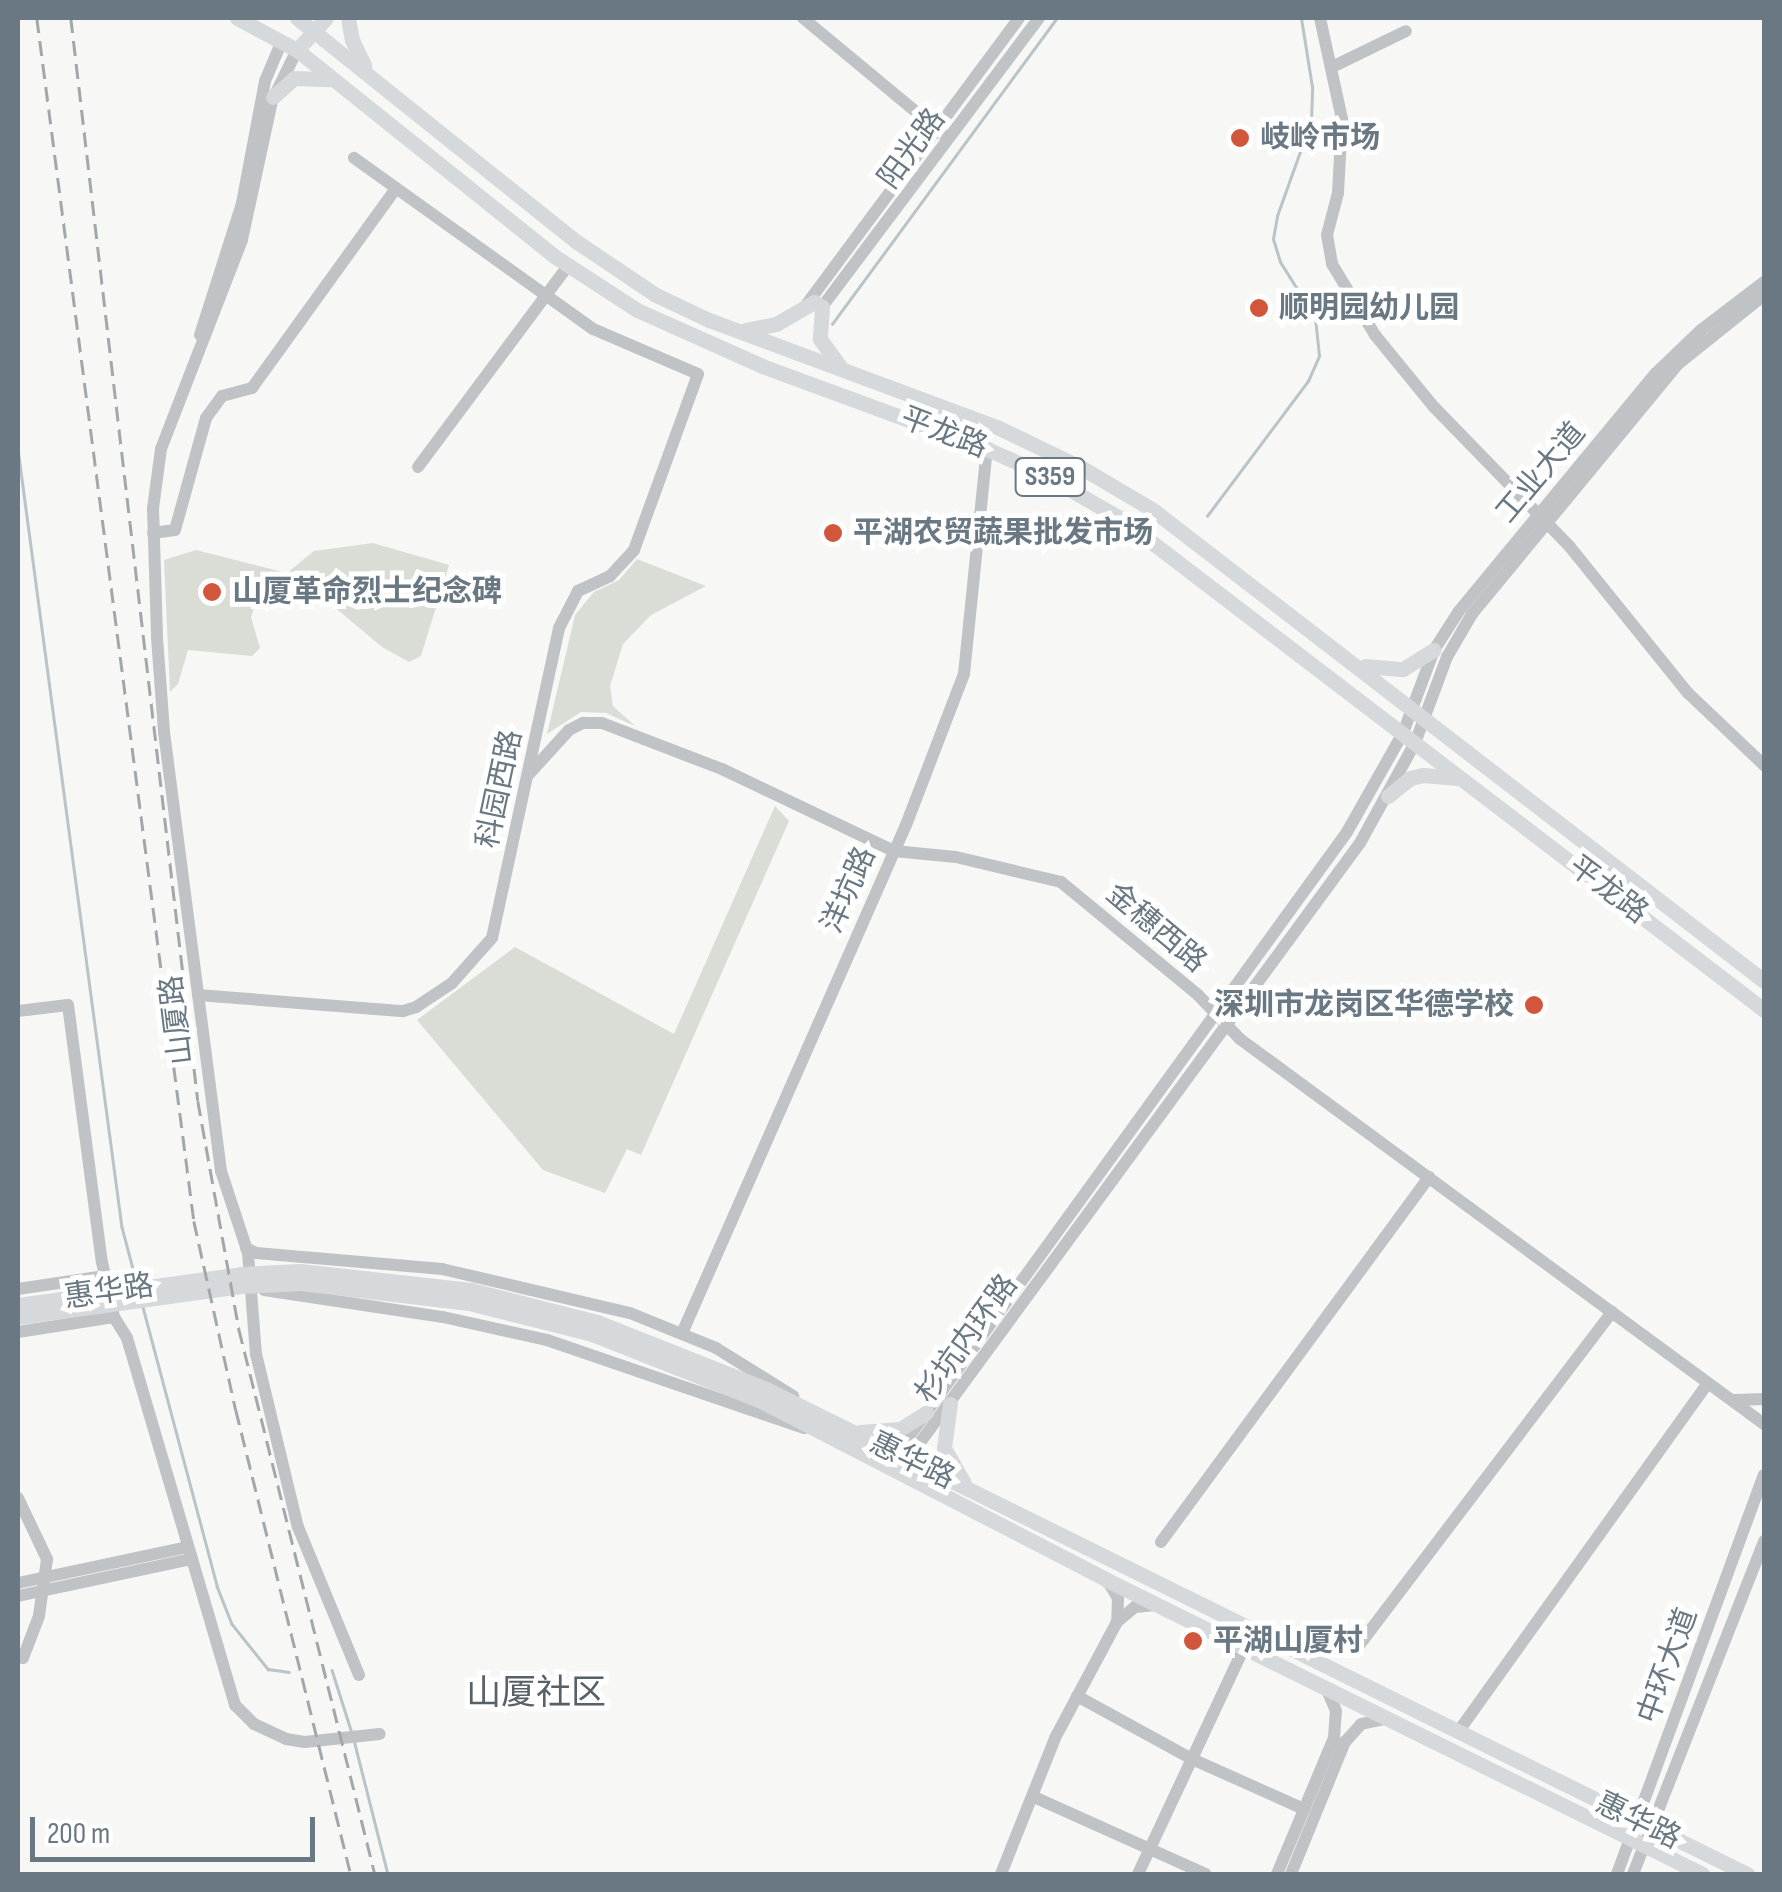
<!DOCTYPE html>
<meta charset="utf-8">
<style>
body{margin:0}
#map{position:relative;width:1782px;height:1892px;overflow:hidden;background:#f7f7f5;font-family:"Sofia Sans Condensed","Noto Sans SC",sans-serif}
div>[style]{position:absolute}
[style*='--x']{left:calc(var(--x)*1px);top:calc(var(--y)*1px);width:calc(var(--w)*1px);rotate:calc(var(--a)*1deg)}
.green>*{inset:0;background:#d9ddd6}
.stream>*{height:2.5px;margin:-1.25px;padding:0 1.25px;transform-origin:1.25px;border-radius:1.25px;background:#b8c4c7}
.minor>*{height:12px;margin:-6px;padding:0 6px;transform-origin:6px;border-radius:6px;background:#bfc3c6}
.major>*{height:15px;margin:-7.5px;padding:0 7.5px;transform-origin:7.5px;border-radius:7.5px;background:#d5d9dc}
.rail>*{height:2.5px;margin-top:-1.25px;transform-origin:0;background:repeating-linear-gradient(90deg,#a1a7ab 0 15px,transparent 0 23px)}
.dots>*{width:28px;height:28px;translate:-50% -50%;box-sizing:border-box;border:5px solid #fff;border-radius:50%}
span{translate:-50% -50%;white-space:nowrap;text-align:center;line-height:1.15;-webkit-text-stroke:10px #fff;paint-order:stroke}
.shield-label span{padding:2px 8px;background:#fff;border:2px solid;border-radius:8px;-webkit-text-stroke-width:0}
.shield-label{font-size:28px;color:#697882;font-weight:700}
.poi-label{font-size:30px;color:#697882;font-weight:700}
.left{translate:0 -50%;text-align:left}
.right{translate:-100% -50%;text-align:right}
.street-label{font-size:30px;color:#697882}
.quarter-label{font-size:35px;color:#566168}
.frame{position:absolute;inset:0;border:20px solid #697882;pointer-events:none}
.scale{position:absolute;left:30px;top:1817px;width:285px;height:45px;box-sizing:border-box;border:5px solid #697882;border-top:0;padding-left:12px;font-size:30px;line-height:35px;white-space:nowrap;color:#697882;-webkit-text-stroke:8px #fff;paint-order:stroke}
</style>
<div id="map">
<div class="green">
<div style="clip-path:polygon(373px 543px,449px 565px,421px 656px,409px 662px,382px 647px,313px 589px,277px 589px,256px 602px,251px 617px,260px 648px,252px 656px,188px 650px,178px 684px,170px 692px,164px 560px,196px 550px,287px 573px,314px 551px)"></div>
<div style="clip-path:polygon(637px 559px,706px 586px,651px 615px,623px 644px,610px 686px,613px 706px,635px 726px,606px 713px,581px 712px,547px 734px,575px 615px,594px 592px,619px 580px)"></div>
<div style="clip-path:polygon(775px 806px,789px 821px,641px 1155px,627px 1149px,605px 1193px,543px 1170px,417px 1020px,515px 947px,674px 1034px)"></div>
</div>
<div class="stream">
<div style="--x:832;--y:324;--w:380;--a:-53.7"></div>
<div style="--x:18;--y:449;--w:785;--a:82.39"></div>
<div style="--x:122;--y:1227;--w:55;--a:75.2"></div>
<div style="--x:1207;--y:516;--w:169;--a:-53.2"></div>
<div style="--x:1308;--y:381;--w:27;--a:-66"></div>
<div style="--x:1319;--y:356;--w:38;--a:-96"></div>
<div style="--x:1315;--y:318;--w:66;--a:-122"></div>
<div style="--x:1280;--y:262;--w:24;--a:-107"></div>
<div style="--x:1273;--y:239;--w:23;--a:-80"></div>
<div style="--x:1277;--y:216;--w:101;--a:-70.3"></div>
<div style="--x:1311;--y:121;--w:34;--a:-88"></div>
<div style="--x:1312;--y:87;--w:70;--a:-99.1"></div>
<div style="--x:143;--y:1307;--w:289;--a:75.1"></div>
<div style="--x:217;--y:1586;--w:41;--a:68.5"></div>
<div style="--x:232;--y:1624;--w:58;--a:51.3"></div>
<div style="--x:268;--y:1669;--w:21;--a:8"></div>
<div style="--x:332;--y:1670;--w:66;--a:72.4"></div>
<div style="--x:354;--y:1740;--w:138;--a:75.8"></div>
</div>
<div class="minor">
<div style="--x:803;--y:18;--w:183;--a:39.7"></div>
<div style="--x:1320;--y:18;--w:103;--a:77.7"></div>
<div style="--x:1342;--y:119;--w:74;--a:93.1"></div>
<div style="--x:1338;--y:193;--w:43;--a:104.7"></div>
<div style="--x:1327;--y:235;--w:29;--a:80"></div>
<div style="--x:1332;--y:264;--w:83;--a:58.8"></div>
<div style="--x:1375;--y:335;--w:93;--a:50.7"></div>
<div style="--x:1434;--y:407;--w:195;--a:45.8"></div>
<div style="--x:1570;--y:547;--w:188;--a:51.1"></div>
<div style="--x:1688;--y:693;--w:105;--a:43.5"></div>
<div style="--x:297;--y:50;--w:57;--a:116.1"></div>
<div style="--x:272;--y:101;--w:142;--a:102.2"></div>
<div style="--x:242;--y:240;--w:224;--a:111.2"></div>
<div style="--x:161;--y:449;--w:60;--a:97.7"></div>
<div style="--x:153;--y:508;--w:130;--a:88.2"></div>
<div style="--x:157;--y:638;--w:94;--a:85.7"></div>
<div style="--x:164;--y:732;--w:443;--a:82.6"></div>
<div style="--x:221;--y:1171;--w:86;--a:71.8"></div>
<div style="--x:248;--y:1253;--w:101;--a:85.5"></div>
<div style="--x:256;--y:1354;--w:178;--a:76.4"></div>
<div style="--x:298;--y:1527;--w:160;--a:67.6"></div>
<div style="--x:1332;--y:67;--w:82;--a:-25.9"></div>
<div style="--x:806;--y:305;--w:357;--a:-53.4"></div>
<div style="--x:822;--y:307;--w:361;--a:-53.1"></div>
<div style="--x:200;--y:335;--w:139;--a:-72.3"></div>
<div style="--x:242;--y:203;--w:124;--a:-79.3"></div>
<div style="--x:265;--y:81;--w:43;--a:-67"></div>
<div style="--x:418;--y:467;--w:251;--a:-53.3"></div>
<div style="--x:153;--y:533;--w:22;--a:-8"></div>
<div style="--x:175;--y:530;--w:116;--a:-74.5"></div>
<div style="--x:206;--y:418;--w:27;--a:-54"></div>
<div style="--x:222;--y:396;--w:31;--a:-15"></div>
<div style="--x:252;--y:388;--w:246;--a:-54.2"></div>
<div style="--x:529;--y:774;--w:59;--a:-47.7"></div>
<div style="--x:569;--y:730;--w:16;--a:-27"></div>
<div style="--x:583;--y:723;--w:19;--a:0"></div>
<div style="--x:602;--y:723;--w:129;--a:21"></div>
<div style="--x:722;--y:769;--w:191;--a:25.5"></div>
<div style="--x:894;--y:851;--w:62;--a:5.5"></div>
<div style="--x:956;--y:857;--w:108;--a:13.4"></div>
<div style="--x:1061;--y:882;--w:178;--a:39.5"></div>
<div style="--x:1198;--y:995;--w:61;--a:46.3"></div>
<div style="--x:1240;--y:1039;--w:650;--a:36.31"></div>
<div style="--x:198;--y:995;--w:206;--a:4.5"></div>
<div style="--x:403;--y:1011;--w:14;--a:-17"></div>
<div style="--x:416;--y:1007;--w:43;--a:-33.7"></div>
<div style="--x:452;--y:983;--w:60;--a:-48.4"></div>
<div style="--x:492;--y:938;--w:317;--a:-77.8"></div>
<div style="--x:559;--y:628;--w:42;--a:-62.8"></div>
<div style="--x:578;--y:591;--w:35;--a:-25"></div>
<div style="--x:610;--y:576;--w:35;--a:-47"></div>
<div style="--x:634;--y:550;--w:187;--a:-70"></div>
<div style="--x:698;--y:374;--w:114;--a:-156.8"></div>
<div style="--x:593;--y:329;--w:294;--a:-144.4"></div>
<div style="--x:18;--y:1011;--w:50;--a:-6.8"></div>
<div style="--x:68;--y:1005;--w:259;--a:82.5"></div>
<div style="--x:102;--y:1262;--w:56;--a:77.7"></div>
<div style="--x:114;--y:1317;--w:25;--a:58"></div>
<div style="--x:127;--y:1338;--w:383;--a:73.6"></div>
<div style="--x:235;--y:1705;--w:27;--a:45"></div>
<div style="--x:254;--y:1724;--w:35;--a:25"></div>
<div style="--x:286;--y:1739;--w:19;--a:9"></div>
<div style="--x:305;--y:1742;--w:75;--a:-6.1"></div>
<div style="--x:246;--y:1248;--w:11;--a:27"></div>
<div style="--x:256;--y:1253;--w:187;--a:4.9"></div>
<div style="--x:442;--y:1269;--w:193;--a:13.2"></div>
<div style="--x:630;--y:1313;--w:93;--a:22.1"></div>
<div style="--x:716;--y:1348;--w:91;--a:31.9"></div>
<div style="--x:18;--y:1289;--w:88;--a:-8.5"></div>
<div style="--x:264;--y:1290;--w:181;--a:8.6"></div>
<div style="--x:443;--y:1317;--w:107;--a:12.5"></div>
<div style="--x:547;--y:1340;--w:272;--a:18.9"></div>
<div style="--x:683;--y:1331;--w:553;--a:-66.22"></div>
<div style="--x:906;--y:825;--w:162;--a:-69"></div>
<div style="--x:964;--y:674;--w:226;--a:-84.2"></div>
<div style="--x:18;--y:1332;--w:97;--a:-8.9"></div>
<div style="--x:1735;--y:1400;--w:29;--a:-2"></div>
<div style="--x:896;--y:1463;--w:10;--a:-84"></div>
<div style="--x:897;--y:1453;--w:767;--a:-54.07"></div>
<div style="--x:1347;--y:832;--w:114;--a:-60.5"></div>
<div style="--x:1403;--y:733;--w:89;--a:-69.5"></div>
<div style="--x:1434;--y:650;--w:46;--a:-57.3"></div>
<div style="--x:1459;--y:611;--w:309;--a:-50.4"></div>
<div style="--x:1656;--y:373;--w:62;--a:-43.7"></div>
<div style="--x:1701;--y:330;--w:79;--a:-37.3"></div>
<div style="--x:905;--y:1463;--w:769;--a:-53.73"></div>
<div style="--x:1360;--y:843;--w:114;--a:-61.2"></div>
<div style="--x:1415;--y:743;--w:92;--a:-69.6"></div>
<div style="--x:1447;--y:657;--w:50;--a:-59.8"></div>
<div style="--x:1472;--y:614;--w:324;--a:-50.5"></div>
<div style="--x:1678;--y:364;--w:110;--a:-38.7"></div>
<div style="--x:18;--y:1498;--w:68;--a:64.6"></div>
<div style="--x:47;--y:1559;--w:58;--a:98"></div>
<div style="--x:39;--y:1616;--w:45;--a:110.9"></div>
<div style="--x:1161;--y:1542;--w:453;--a:-53.7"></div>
<div style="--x:1107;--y:1580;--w:21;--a:59"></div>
<div style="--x:1118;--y:1598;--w:24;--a:92"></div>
<div style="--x:18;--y:1583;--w:173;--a:-12"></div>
<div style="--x:18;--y:1596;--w:178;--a:-12"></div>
<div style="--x:1360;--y:1644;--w:417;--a:-52.8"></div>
<div style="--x:1077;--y:1696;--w:131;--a:28.7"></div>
<div style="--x:1192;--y:1759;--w:123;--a:24.1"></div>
<div style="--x:1458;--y:1732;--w:429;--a:-54.4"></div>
<div style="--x:1034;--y:1797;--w:188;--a:24.2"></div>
<div style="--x:1001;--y:1874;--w:146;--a:-68.3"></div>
<div style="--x:1055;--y:1738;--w:132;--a:-61.9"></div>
<div style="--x:1117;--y:1622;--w:23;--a:-40"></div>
<div style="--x:1135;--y:1607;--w:20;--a:-6"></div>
<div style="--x:1138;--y:1874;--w:252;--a:-64.9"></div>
<div style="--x:1277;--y:1874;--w:147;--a:-67.3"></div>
<div style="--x:1334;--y:1738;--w:27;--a:-86"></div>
<div style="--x:1336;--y:1711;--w:23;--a:-113"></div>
<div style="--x:1291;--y:1874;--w:143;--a:-67.8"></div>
<div style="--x:1345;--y:1742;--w:24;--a:-48"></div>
<div style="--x:1361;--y:1724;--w:25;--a:-12"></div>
<div style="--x:1617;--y:1874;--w:425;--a:-69.8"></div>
<div style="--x:1633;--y:1874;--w:358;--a:-68.5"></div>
</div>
<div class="major">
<div style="--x:237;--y:18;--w:68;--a:28.1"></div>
<div style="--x:297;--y:50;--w:329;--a:38.7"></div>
<div style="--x:554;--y:256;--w:99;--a:33"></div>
<div style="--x:637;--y:310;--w:137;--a:24.1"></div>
<div style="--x:762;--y:366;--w:240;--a:20.2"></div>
<div style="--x:987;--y:449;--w:59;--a:24"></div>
<div style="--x:1041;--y:473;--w:91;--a:29.7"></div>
<div style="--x:1120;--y:518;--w:810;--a:37.38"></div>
<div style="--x:297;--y:18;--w:359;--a:38.7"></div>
<div style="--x:577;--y:242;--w:95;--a:33.9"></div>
<div style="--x:656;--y:295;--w:59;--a:25.3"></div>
<div style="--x:709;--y:320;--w:309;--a:20.4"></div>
<div style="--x:999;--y:428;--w:92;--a:25.7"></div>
<div style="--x:1082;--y:468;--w:82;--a:30.6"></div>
<div style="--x:1153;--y:510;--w:771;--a:37.63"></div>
<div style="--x:348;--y:18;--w:22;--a:80"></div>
<div style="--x:352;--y:40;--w:28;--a:64"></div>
<div style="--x:297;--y:50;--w:43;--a:-47.8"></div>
<div style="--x:273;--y:97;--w:28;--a:-42"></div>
<div style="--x:294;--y:78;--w:36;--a:2"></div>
<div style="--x:745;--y:330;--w:32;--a:-11"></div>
<div style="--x:776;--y:324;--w:44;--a:-30.1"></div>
<div style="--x:814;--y:302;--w:9;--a:32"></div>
<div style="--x:822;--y:307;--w:32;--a:94"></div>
<div style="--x:820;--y:339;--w:37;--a:54"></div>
<div style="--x:1365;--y:666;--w:38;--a:5"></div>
<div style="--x:1403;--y:669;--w:36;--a:-32"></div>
<div style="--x:1388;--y:796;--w:28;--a:-39"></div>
<div style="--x:1410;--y:778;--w:13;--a:-13"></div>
<div style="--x:1423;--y:775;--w:34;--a:5"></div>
<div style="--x:18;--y:1305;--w:225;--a:-7.9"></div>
<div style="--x:241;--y:1274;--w:59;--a:-2.9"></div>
<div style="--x:300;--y:1271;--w:172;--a:6.3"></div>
<div style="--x:471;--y:1290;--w:130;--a:14.3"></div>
<div style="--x:597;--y:1322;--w:180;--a:21.6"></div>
<div style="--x:764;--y:1388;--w:1097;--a:26.31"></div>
<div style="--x:18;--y:1317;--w:225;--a:-7.9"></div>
<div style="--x:241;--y:1286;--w:60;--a:-2.9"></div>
<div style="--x:301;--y:1283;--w:169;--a:6.8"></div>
<div style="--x:469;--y:1303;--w:127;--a:14.1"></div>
<div style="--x:592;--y:1334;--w:180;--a:21.6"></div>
<div style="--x:759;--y:1400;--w:392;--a:27.3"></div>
<div style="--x:1107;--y:1580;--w:664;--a:26.29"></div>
<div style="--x:950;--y:1404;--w:44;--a:97.8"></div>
<div style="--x:944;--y:1448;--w:40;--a:60.3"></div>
<div style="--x:860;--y:1432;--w:40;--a:-4.3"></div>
<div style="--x:900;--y:1429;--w:31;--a:-32"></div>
</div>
<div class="rail">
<div style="--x:37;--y:18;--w:1213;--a:82.56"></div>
<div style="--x:194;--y:1221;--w:194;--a:77.5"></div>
<div style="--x:236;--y:1410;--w:478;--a:76.1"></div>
<div style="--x:71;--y:18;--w:1090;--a:83.31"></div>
<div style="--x:198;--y:1101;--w:232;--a:79.8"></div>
<div style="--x:239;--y:1329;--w:562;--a:75.99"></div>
</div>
<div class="dots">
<div style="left:1240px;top:138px;background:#d1563b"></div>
<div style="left:1259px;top:308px;background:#d1563b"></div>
<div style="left:833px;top:533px;background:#d1563b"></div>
<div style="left:212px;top:592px;background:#d1563b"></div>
<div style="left:1534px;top:1005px;background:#d1563b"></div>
<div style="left:1193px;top:1641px;background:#d1563b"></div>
</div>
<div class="shield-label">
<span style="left:1050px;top:477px">S359</span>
</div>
<div class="poi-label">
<span class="left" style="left:1260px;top:138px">岐岭市场</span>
<span class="left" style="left:1279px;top:308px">顺明园幼儿园</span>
<span class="left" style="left:853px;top:533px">平湖农贸蔬果批发市场</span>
<span class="left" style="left:232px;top:592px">山厦革命烈士纪念碑</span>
<span class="right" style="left:1514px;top:1005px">深圳市龙岗区华德学校</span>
<span class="left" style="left:1213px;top:1641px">平湖山厦村</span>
</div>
<div class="street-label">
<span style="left:912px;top:149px;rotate:-54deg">阳光路</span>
<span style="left:944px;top:433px;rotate:21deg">平龙路</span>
<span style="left:1541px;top:473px;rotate:-50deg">工业大道</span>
<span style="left:500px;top:789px;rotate:-78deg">科园西路</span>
<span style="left:849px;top:890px;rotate:-66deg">洋坑路</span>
<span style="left:1608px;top:890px;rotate:37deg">平龙路</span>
<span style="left:1156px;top:928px;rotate:40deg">金穗西路</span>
<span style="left:177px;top:1020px;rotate:-97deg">山厦路</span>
<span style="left:109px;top:1292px;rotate:-8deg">惠华路</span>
<span style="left:967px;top:1339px;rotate:-54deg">杉坑内环路</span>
<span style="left:912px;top:1461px;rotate:26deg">惠华路</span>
<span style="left:1668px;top:1666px;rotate:-70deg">中环大道</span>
<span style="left:1638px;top:1821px;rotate:26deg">惠华路</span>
</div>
<div class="quarter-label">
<span style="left:536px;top:1694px">山厦社区</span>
</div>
<div class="frame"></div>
<div class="scale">200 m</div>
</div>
